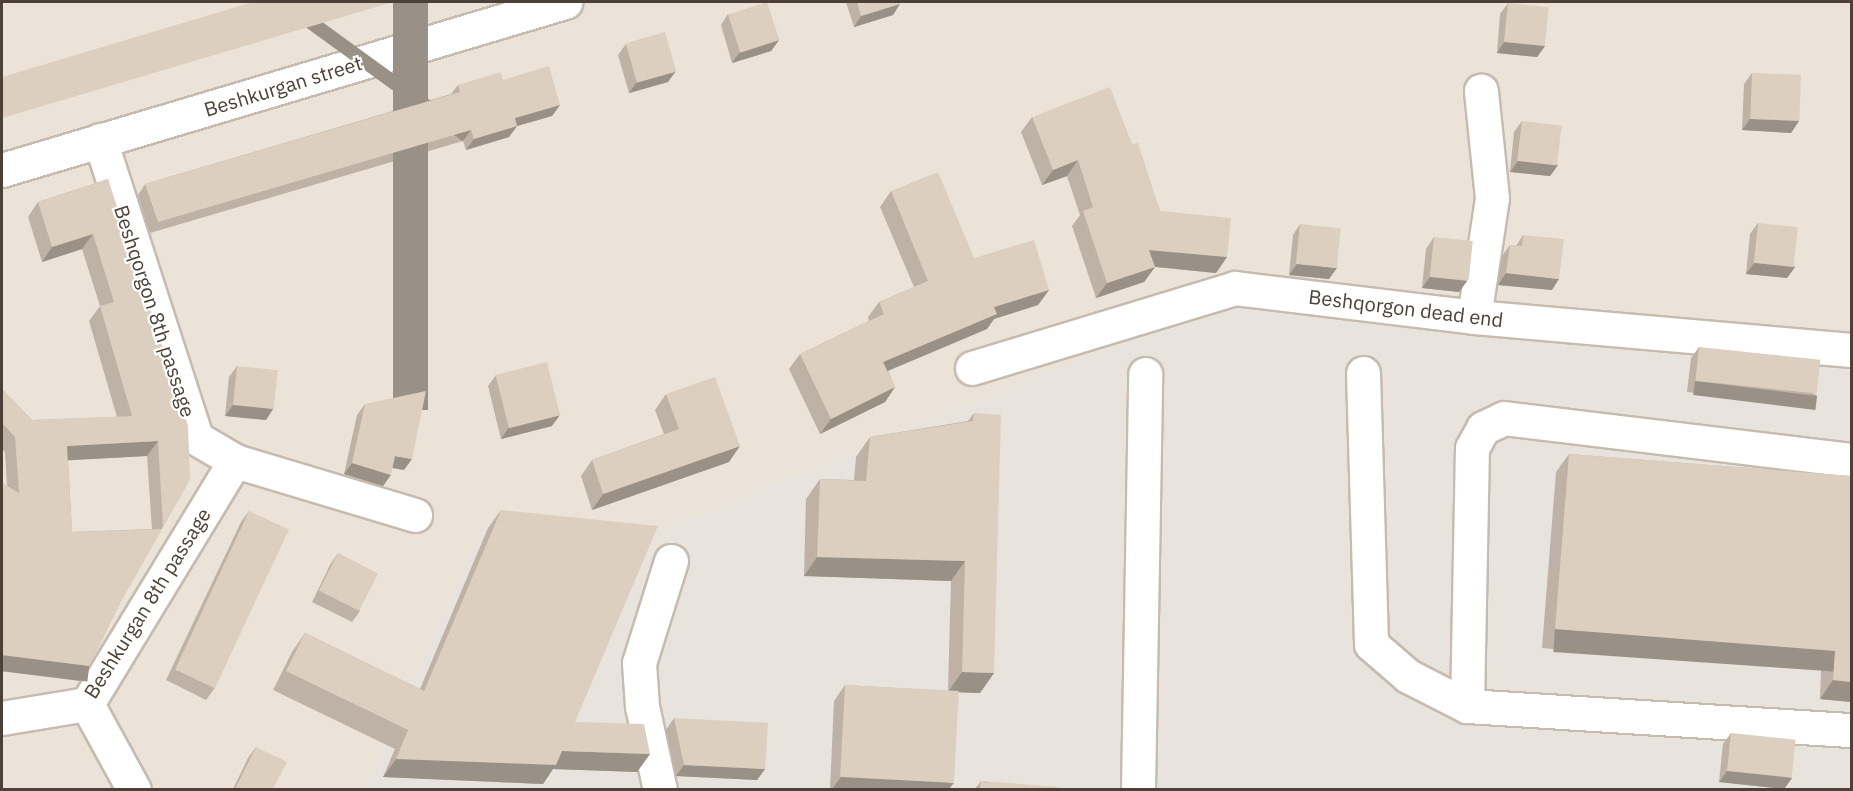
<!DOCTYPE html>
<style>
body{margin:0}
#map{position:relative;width:1853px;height:791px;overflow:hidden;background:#f6f1e9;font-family:"IBM Plex Sans",sans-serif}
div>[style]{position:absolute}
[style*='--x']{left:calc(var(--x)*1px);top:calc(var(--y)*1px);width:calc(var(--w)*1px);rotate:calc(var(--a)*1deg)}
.residential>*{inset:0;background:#ebe3d7;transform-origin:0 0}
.industrial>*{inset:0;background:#e9e3de}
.roads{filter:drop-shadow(2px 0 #c6bbae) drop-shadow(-2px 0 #c6bbae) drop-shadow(0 2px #c6bbae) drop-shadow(0 -2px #c6bbae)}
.minor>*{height:33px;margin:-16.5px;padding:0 16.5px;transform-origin:16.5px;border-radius:16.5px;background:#fff}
.wall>*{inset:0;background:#bdb2a5}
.shaded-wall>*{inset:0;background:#9a9186;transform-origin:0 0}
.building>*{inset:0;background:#dccfc0;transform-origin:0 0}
span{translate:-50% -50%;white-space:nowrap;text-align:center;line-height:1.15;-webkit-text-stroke:4.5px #fff;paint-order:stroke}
.street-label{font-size:20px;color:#4b4136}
.frame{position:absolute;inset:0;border:3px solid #4b4136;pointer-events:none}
</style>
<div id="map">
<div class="residential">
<div style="left:2px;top:2px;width:1849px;height:787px"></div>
</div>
<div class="industrial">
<div style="clip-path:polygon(1225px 298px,1851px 365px,1851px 789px,364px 790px,483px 525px,648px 536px)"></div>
</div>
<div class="roads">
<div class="minor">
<div style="--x:100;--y:140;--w:313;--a:72.1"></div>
<div style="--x:196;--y:438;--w:45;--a:30.5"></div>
<div style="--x:235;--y:461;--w:188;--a:16.7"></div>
<div style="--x:2;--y:170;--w:588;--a:-16.62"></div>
<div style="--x:1474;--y:317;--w:120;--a:-81.4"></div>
<div style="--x:1492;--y:198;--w:108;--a:-95.9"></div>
<div style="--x:972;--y:368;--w:275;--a:-16.9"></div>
<div style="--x:1235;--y:288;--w:241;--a:6.9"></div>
<div style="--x:1474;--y:317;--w:379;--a:5"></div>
<div style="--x:1363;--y:373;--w:271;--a:88.3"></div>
<div style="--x:1371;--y:644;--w:49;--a:40.9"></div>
<div style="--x:1408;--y:676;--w:66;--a:27"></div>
<div style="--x:1467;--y:706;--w:386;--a:3.6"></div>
<div style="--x:87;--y:704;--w:285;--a:-58.7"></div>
<div style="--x:87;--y:704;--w:98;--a:61.3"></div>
<div style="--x:1467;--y:706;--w:258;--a:-88.9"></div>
<div style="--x:1472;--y:448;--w:23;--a:-61"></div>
<div style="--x:1483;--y:428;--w:23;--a:-25"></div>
<div style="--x:1504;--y:418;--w:351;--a:6.9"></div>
<div style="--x:2;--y:718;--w:86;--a:-9.4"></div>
<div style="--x:660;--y:790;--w:86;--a:-102.1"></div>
<div style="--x:642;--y:706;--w:43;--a:-94"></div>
<div style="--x:639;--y:663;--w:107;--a:-72.6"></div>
<div style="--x:1138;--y:790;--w:416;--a:-89"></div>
</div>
</div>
<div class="wall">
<div style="clip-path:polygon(846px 2px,900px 2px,893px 15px,854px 27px)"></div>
<div style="clip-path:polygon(1508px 3px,1545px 46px,1537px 57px,1497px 53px,1500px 14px)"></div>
<div style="clip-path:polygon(728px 14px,779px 40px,771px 51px,732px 63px,721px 25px)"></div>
<div style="clip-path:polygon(626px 44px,668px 82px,629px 93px,618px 55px)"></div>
<div style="clip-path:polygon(1752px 73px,1799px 121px,1791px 133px,1742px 130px,1744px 84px)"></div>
<div style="clip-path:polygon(503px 80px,560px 105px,552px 116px,517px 126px,509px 137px,466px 150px,463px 141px,150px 233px,138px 195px,145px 184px,451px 94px,458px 85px)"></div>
<div style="clip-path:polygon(1032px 117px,1132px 144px,1160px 211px,1227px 257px,1216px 273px,1155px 267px,1144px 282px,1096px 298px,1072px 226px,1080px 215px,1067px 176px,1042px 185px,1021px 132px)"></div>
<div style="clip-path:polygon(1522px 121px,1558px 165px,1550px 176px,1510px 172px,1514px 132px)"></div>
<div style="clip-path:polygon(evenodd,108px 179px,190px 479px,121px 601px,89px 666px,79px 681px,2px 671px,2px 483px,7px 486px,5px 452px,2px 449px,2px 389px,32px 420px,117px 417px,89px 321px,100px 306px,82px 249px,42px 262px,28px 217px,38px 202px,108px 179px,147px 456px,152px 529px,72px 532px,68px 460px,147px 456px)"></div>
<div style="clip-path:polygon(891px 191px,974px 258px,1049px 290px,1038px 305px,994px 319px,987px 329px,888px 371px,895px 387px,885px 402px,820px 434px,789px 369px,800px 354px,869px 321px,868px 317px,879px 302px,914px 287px,880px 207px)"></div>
<div style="clip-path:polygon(1758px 223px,1795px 267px,1787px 278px,1746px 274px,1750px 234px)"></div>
<div style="clip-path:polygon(1300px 224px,1329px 279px,1289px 275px,1293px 235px)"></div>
<div style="clip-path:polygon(1523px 235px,1552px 290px,1498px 285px,1502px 256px,1510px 245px,1516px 246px)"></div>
<div style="clip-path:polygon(1434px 237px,1467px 281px,1459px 292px,1422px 288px,1426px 249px)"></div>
<div style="clip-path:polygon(1699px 347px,1817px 395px,1809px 406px,1687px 392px,1691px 358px)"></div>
<div style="clip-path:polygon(237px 366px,273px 409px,266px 420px,225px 416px,229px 377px)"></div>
<div style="clip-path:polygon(496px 375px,552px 426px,501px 439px,488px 386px)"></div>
<div style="clip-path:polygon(666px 394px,729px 462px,592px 510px,581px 476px,592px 460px,664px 434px,655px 410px)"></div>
<div style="clip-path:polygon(365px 404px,404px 470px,392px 468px,383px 486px,344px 474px,357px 415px)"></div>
<div style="clip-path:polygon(974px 413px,994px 673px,980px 693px,958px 692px,949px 789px,830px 789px,834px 701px,845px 685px,948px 691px,951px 581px,804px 576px,806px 499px,820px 479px,854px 480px,856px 457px,870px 437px,968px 421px)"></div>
<div style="clip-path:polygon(1569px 454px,1851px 476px,1851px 702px,1820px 699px,1821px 670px,1542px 648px,1556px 472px)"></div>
<div style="clip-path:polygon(501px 510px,575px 722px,650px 754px,637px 772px,553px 769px,543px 784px,383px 777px,395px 749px,273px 690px,292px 652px,305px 633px,420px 689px,488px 528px)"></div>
<div style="clip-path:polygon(249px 511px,214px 689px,206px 700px,166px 680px,241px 522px)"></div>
<div style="clip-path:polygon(338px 553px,360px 611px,352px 622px,312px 602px,330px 565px)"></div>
<div style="clip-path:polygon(674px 718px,765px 769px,757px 780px,676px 776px,666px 730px)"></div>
<div style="clip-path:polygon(1731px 733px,1792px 778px,1784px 789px,1719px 782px,1723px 744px)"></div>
<div style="clip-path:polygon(256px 747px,273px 789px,233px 789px,248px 758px)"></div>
<div style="clip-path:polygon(981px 781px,1058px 789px,975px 789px)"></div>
</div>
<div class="shaded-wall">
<div style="left:393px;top:2px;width:35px;height:408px"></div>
<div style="clip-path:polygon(900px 4px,893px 15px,854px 27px,861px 16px)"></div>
<div style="clip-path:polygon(779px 40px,771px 51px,732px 63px,740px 52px)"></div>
<div style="clip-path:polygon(1504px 42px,1545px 46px,1537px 57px,1497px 53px)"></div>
<div style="clip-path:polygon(676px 71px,668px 82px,629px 93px,637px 82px)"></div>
<div style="clip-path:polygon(560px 105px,552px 116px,517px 126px,509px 137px,466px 150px,474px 139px,515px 118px)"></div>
<div style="clip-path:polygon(1750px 119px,1799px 121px,1791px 133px,1742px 130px)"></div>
<div style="left:471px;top:130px;width:14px;height:326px;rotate:126deg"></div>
<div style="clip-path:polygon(1078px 160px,1067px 176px,1042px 185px,1053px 170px)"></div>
<div style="clip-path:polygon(1518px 161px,1558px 165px,1550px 176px,1510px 172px)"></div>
<div style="clip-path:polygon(93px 234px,82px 249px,42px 262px,52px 247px)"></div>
<div style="clip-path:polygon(1149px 250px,1227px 257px,1216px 273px,1138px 265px)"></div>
<div style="clip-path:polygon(1754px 263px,1795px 267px,1787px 278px,1746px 274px)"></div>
<div style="clip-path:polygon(1297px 264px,1337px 268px,1329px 279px,1289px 275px)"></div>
<div style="clip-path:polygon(1155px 267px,1144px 282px,1096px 298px,1107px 283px)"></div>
<div style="clip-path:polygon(1506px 273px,1559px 279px,1552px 290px,1498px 285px)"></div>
<div style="clip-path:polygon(1430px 277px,1467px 281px,1459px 292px,1422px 288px)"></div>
<div style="clip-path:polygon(1049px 290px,1038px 305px,994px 319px,987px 329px,873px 377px,883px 362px,994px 307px)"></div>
<div style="left:1695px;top:381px;width:123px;height:14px;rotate:7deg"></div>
<div style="clip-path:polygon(895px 387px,885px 402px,820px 434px,831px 419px)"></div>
<div style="clip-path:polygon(233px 405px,273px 409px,266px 420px,225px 416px)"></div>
<div style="clip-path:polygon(560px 415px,552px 426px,501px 439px,509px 427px)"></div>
<div style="clip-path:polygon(158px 441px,147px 456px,56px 461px,67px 446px)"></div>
<div style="clip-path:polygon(740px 446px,729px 462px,592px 510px,603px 494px)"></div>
<div style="clip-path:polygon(395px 456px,412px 459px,404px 470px,388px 467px)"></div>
<div style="clip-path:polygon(352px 463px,391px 475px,383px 486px,344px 474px)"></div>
<div style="clip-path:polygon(817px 557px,965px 561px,951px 581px,804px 576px)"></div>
<div style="left:1555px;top:629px;width:281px;height:23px;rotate:4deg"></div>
<div style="left:2px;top:655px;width:88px;height:16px;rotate:7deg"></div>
<div style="clip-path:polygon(962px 672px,994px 673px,980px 693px,948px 692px)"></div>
<div style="clip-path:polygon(1833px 680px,1851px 682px,1851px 702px,1820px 699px)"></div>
<div style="clip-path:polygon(562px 751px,650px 754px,637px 772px,553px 769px,543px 784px,383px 777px,396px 759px)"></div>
<div style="clip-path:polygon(684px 765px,765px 769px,757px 780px,676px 776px)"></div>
<div style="clip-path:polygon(1727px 771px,1792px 778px,1784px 789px,1719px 782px)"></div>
<div style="clip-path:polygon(841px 777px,954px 783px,949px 789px,832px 789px)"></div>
</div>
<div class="building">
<div style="clip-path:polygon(253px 2px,393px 2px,2px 118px,2px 77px)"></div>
<div style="left:767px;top:2px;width:40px;height:41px;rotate:72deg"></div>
<div style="clip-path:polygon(857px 2px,900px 2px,900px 4px,861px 16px)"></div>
<div style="left:1508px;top:3px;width:41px;height:39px;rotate:6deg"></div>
<div style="left:665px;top:32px;width:41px;height:41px;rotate:74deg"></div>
<div style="clip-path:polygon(549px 66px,560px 105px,515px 118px,517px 126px,474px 139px,471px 130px,158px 222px,145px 184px,460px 92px,458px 85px,501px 72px,503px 80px)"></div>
<div style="left:1752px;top:73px;width:49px;height:46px;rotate:2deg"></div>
<div style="clip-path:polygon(1110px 87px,1132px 144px,1138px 143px,1160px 211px,1231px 218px,1227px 257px,1149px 250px,1155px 267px,1107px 283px,1083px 211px,1093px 207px,1078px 160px,1053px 170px,1032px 117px)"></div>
<div style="left:1522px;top:121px;width:40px;height:40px;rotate:7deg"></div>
<div style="clip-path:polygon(938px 172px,974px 258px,1034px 240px,1049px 290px,994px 307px,997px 314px,883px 362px,895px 387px,831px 419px,800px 354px,884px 314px,879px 302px,928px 281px,891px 191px)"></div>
<div style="clip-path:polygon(108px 179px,188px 426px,190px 479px,163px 527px,158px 441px,67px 446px,72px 532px,162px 529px,121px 601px,89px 666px,2px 655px,2px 483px,19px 493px,15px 437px,2px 423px,2px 389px,32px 420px,132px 416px,100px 306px,114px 302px,93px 234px,52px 247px,38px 202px)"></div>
<div style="left:1758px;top:223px;width:40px;height:40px;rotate:6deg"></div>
<div style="left:1300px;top:224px;width:41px;height:40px;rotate:6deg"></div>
<div style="clip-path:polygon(1523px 235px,1564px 239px,1559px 279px,1506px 273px,1510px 245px,1522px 246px)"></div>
<div style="left:1434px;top:237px;width:39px;height:40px;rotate:6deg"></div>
<div style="left:1699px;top:347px;width:122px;height:34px;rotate:6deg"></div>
<div style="left:547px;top:362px;width:55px;height:53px;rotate:76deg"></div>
<div style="left:237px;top:366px;width:41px;height:39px;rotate:6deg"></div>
<div style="clip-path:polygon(715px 377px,740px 446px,603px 494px,592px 460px,679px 429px,666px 394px)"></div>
<div style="clip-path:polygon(426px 391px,412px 459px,395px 456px,391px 475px,352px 463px,365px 404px)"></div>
<div style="clip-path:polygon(974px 413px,1001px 415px,994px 673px,962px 672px,965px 561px,817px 557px,820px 479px,866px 481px,870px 437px,973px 421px)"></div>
<div style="clip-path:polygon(1569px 454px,1851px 476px,1851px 682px,1833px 680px,1835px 651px,1555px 629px)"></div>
<div style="clip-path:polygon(501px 510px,658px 526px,575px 722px,644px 724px,650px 754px,562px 751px,556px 765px,396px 759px,408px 730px,286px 671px,305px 633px,424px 691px)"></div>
<div style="left:249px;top:511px;width:44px;height:175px;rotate:25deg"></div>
<div style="left:338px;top:553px;width:45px;height:42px;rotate:27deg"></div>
<div style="left:845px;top:685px;width:114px;height:92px;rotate:3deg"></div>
<div style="clip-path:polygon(674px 718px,768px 723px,765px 769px,684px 765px)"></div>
<div style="left:1731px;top:733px;width:65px;height:38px;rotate:6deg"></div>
<div style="clip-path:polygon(256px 747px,287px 762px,273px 789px,235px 789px)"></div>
<div style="clip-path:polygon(981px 781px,1059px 787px,1058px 789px,980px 789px)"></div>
</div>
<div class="street-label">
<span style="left:283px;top:86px;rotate:-17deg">Beshkurgan street</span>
<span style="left:1406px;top:308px;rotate:7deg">Beshqorgon dead end</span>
<span style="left:155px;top:311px;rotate:72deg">Beshqorgon 8th passage</span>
<span style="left:147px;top:603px;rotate:-58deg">Beshkurgan 8th passage</span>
</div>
<div class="frame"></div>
</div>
